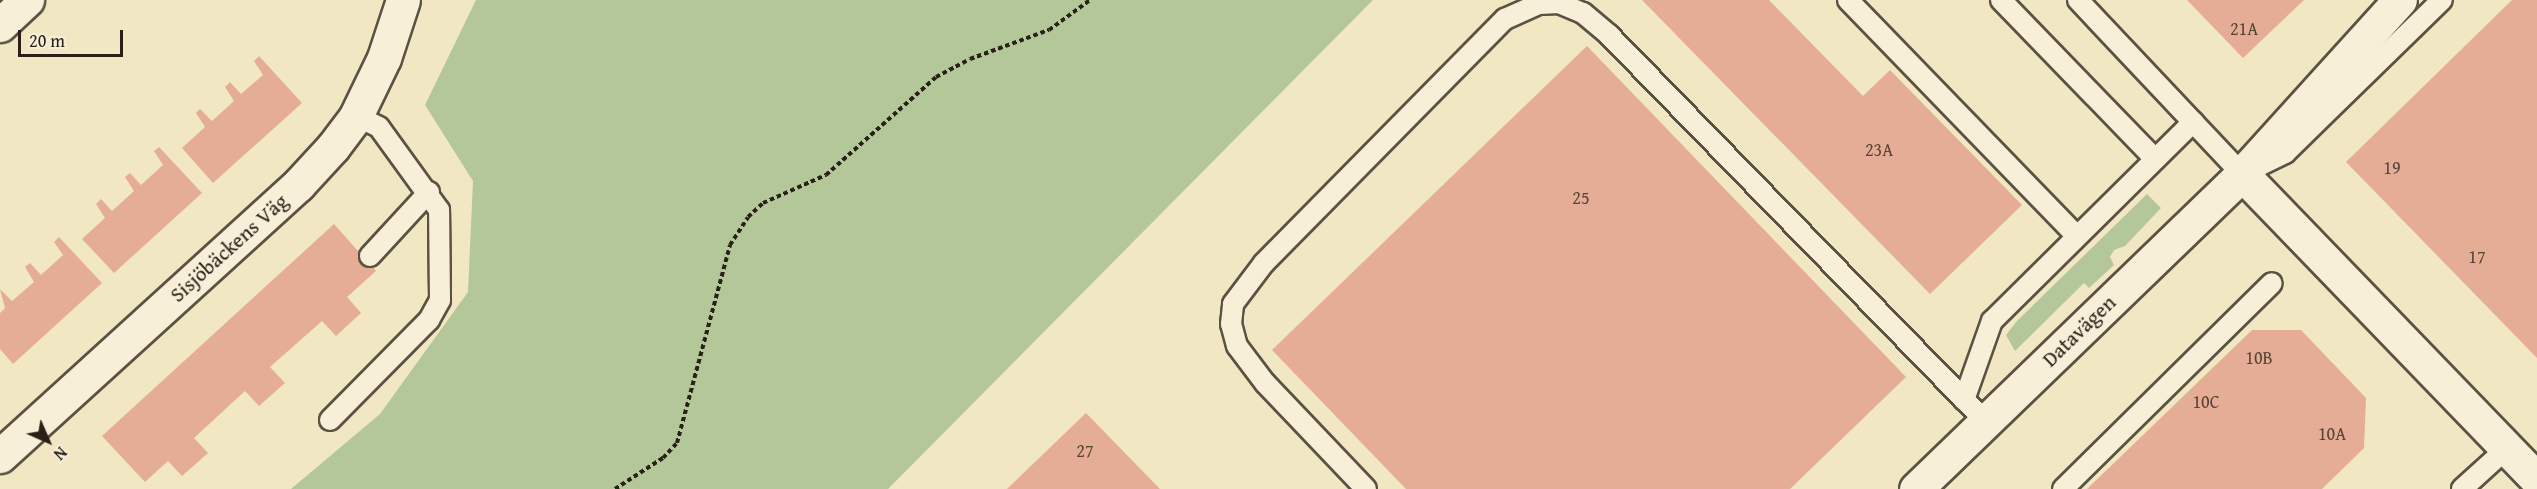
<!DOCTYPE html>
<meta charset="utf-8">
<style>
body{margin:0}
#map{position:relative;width:2537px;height:489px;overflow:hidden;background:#f2e7c3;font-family:"Gentium Book Plus",serif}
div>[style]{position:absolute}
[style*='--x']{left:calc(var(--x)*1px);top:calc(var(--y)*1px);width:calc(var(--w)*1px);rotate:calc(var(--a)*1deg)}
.green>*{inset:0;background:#b4c798}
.building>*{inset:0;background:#e5ad95}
.path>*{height:4px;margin-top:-2px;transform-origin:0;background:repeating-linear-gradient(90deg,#292018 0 4.5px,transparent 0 7.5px)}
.roads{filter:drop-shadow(2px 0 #5b5243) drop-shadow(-2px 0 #5b5243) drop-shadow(0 2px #5b5243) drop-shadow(0 -2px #5b5243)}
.service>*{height:20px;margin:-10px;padding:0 10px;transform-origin:10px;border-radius:10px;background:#f7efd8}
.minor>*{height:33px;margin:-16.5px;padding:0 16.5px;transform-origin:16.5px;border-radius:16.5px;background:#f7efd8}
span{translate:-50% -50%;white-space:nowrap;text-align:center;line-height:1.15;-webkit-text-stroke:4.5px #f7efd8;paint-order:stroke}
.number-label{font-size:18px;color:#584337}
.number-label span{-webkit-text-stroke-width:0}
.street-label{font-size:21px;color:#292018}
.north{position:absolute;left:18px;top:411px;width:60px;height:60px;-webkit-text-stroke:4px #f7efd8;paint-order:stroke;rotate:135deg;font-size:16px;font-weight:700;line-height:24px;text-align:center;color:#292018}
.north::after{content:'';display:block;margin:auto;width:21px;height:27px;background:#292018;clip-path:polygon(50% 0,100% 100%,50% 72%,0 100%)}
.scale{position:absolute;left:18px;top:30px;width:105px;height:27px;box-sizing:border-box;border:3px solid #292018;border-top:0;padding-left:8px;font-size:18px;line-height:21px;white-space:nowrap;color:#292018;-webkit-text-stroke:4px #f7efd8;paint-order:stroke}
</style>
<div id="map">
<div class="green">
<div style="clip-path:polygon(476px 0,1373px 0,888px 489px,291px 489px,380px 414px,468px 292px,473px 181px,425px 105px)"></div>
<div style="clip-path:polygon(2147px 194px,2161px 208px,2125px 246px,2114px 250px,2110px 257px,2114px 265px,2089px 288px,2084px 283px,2015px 351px,2006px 335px,2017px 321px)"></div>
</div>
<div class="building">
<div style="clip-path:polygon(1642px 0,1769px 0,1863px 96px,1890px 70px,2022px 205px,1930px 294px)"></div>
<div style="clip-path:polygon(2187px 0,2304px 0,2243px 58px)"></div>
<div style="clip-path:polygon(2512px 0,2537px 0,2537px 358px,2346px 162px)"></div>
<div style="clip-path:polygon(1587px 46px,1906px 377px,1790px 489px,1406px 489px,1272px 350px)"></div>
<div style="clip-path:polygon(259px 56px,302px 103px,213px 183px,182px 148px,205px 127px,196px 113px,200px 109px,212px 121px,234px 101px,225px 87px,230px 82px,241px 94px,263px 75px,254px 61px)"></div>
<div style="clip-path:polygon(159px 147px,202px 193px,114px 273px,82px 239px,105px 218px,96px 204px,101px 199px,112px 211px,134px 191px,125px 177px,130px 173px,141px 185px,163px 165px,154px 151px)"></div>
<div style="clip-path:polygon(334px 224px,376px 271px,347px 297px,361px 313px,336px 336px,322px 321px,270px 367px,285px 383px,259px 406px,245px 391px,194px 438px,208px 453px,182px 476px,168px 461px,145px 482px,102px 436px)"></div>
<div style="clip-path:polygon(59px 237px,102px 283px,13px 364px,0 349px,0 313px,5px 308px,0 289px,12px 301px,34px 282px,25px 267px,30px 263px,41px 275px,63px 255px,54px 242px)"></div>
<div style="clip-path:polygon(2252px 330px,2301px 330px,2366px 398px,2364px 448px,2322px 489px,2087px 489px)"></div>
<div style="clip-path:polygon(1086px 413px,1160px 489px,1007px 489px)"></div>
</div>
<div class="path">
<div style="--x:615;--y:489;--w:57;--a:-32.9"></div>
<div style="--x:663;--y:458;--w:21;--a:-47"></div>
<div style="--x:677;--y:443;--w:205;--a:-75"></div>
<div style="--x:730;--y:245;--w:33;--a:-57"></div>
<div style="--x:748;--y:217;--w:21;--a:-43"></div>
<div style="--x:763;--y:203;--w:69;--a:-24"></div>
<div style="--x:826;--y:175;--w:147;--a:-41.7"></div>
<div style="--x:936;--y:77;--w:38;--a:-28"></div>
<div style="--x:970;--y:59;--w:84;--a:-20.2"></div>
<div style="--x:1049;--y:30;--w:51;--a:-36.2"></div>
</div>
<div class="roads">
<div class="service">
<div style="--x:1848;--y:0;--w:329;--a:45.9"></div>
<div style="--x:2001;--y:0;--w:221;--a:45.9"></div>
<div style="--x:2078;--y:0;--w:239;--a:46.7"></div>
<div style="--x:2242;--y:174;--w:48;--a:-26"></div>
<div style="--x:2285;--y:153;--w:219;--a:-44.3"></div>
<div style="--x:370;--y:256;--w:87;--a:-47.3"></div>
<div style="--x:1964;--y:400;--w:84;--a:-70.5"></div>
<div style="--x:1992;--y:321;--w:283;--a:-44.7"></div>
<div style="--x:330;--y:420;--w:141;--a:-45.3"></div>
<div style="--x:429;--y:320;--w:23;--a:-61"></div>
<div style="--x:440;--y:300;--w:90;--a:-90.6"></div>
<div style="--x:439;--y:210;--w:102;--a:-125.9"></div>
<div style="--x:379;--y:127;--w:25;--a:-154"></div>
<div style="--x:1366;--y:489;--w:146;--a:-133.6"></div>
<div style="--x:1265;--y:383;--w:46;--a:-127.1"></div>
<div style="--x:1237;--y:346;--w:23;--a:-105"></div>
<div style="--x:1231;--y:324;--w:20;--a:-84"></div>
<div style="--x:1233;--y:304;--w:51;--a:-52.9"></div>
<div style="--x:1264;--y:263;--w:343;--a:-45.4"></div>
<div style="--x:1505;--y:19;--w:37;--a:-24"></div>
<div style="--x:1539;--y:4;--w:20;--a:-3"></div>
<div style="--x:1559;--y:3;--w:26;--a:23"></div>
<div style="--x:1583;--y:13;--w:34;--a:40"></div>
<div style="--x:1609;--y:35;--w:540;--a:45.75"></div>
<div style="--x:2063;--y:489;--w:293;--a:-44.6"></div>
<div style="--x:2462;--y:489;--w:59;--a:-42.3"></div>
</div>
<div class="minor">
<div style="--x:0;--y:25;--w:37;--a:-43"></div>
<div style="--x:2242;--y:174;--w:235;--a:-47.8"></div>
<div style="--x:0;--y:456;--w:403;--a:-42.3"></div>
<div style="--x:298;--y:185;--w:52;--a:-47.4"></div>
<div style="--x:333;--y:147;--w:39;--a:-53"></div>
<div style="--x:356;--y:116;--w:64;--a:-64.2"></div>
<div style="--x:384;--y:58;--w:61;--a:-71.9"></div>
<div style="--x:1916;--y:489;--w:453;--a:-44"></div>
<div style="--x:2242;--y:174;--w:424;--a:46"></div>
</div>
</div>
<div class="number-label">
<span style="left:2244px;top:29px">21A</span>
<span style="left:1879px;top:150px">23A</span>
<span style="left:2392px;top:168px">19</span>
<span style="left:1581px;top:198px">25</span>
<span style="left:2477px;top:257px">17</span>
<span style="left:2259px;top:358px">10B</span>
<span style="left:2206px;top:402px">10C</span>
<span style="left:2332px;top:434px">10A</span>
<span style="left:1085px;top:451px">27</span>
</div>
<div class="street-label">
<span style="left:229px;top:248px;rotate:-42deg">Sisjöbäckens Väg</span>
<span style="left:2079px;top:331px;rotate:-44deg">Datavägen</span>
</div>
<div class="north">N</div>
<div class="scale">20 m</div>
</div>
